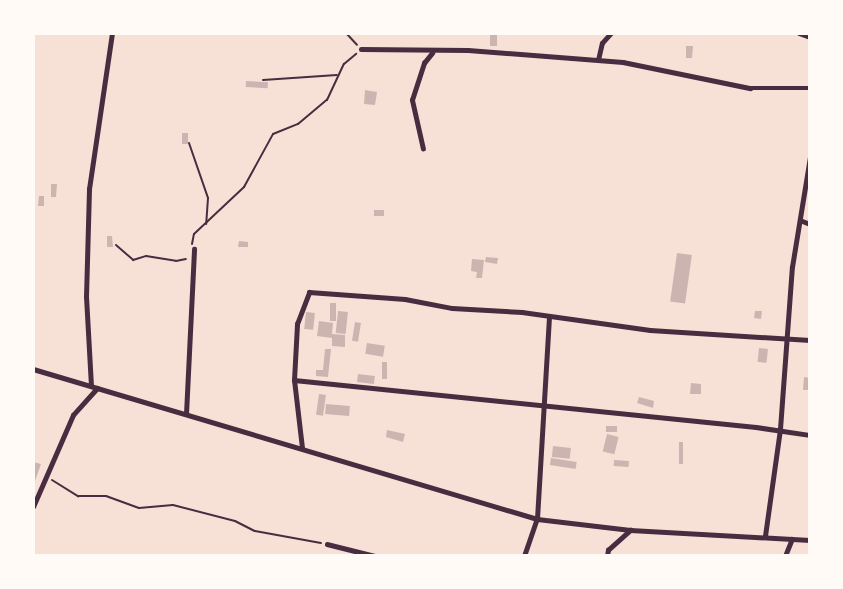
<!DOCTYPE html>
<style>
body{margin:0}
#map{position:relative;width:843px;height:589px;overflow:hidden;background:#f7e1d7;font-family:Karla,sans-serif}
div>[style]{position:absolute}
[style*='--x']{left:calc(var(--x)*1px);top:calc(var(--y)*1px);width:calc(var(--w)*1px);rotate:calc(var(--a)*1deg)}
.building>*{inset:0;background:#ccb4b1;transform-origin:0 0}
.path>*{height:2px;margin:-1px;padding:0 1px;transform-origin:1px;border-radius:1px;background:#4a2c40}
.minor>*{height:4.5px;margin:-2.25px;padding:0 2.25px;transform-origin:2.25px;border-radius:2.25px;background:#4a2c40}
.tertiary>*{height:5px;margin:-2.5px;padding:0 2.5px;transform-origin:2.5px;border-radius:2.5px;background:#4a2c40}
span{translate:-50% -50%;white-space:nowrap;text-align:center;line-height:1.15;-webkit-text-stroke:7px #fffaf5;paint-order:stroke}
.frame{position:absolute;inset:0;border:35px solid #fffaf5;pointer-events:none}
</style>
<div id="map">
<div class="building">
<div style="left:490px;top:35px;width:7px;height:11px"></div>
<div style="clip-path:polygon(686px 46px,693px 46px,692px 58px,686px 58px)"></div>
<div style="left:246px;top:81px;width:22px;height:6px;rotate:3deg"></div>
<div style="clip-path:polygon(365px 90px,377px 92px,375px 105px,364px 104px)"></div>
<div style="left:182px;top:133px;width:6px;height:11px"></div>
<div style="clip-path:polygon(51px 184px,57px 184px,56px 197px,51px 197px)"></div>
<div style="clip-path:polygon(39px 196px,44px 196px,44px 206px,38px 206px)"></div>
<div style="left:374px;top:210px;width:10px;height:6px"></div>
<div style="clip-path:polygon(107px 236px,112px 236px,113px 247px,107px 247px)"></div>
<div style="clip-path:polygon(239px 241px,248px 242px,248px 247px,238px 247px)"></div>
<div style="left:677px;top:253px;width:15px;height:49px;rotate:8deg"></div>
<div style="clip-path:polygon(486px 257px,498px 258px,497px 264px,485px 262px)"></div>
<div style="clip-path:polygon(472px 259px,484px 260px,482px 278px,476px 278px,477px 272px,471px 271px)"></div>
<div style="left:330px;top:303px;width:6px;height:18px"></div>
<div style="left:338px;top:311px;width:10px;height:22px;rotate:6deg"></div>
<div style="clip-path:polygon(755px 311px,762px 311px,761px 319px,754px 318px)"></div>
<div style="left:306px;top:312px;width:9px;height:17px;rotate:6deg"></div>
<div style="clip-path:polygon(319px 321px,333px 323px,332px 334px,345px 335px,345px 347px,332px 346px,332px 338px,317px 336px)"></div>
<div style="left:355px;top:322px;width:6px;height:19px;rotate:9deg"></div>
<div style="left:367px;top:343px;width:18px;height:11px;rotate:9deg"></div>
<div style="left:759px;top:348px;width:9px;height:14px;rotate:6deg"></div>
<div style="clip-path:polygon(325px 349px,331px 349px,328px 377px,316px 376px,316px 370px,323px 370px)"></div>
<div style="left:382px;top:362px;width:5px;height:17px"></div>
<div style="left:358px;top:374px;width:17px;height:8px;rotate:7deg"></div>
<div style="clip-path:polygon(804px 377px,810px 378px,810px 390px,803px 390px)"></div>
<div style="clip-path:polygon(691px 383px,701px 384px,701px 394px,690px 394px)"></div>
<div style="left:319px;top:394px;width:7px;height:21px;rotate:8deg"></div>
<div style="clip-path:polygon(639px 397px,654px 401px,653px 408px,637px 403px)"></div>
<div style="left:326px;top:404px;width:24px;height:10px;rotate:5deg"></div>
<div style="left:606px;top:426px;width:11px;height:6px"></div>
<div style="clip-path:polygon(387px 430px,405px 434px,403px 442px,386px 437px)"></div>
<div style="left:607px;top:434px;width:12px;height:18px;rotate:14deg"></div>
<div style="left:679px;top:442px;width:4px;height:22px"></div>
<div style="left:553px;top:446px;width:18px;height:11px;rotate:6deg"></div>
<div style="left:551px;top:458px;width:26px;height:7px;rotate:9deg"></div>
<div style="left:614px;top:460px;width:15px;height:6px;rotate:4deg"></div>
<div style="clip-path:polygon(33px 462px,41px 464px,34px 484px,33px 484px)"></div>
</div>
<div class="path">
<div style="--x:346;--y:33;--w:16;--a:47"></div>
<div style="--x:263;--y:80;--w:74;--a:-3.9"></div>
<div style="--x:189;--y:143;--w:58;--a:70.9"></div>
<div style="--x:208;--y:198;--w:26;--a:94"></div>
<div style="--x:192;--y:244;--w:10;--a:-79"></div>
<div style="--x:194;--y:234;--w:69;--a:-43.2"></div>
<div style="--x:244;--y:187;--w:60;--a:-61.3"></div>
<div style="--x:273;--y:134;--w:27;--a:-22"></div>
<div style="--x:298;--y:124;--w:38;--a:-40"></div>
<div style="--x:327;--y:100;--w:40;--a:-65"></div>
<div style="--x:344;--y:64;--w:16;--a:-40"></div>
<div style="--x:116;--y:245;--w:23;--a:41"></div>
<div style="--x:133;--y:260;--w:14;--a:-17"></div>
<div style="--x:146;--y:256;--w:30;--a:9"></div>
<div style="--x:176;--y:261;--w:10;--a:-11"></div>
<div style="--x:52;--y:480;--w:31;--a:32"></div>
<div style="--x:78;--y:496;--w:28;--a:0"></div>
<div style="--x:106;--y:496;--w:35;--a:20"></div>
<div style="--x:139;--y:508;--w:34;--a:-5"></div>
<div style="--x:173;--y:505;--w:64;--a:14.5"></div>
<div style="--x:235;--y:521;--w:22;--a:27"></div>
<div style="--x:255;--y:531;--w:67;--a:10.3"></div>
</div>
<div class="minor">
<div style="--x:799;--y:33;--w:12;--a:20"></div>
<div style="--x:361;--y:49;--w:107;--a:0.5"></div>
<div style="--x:468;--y:50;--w:155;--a:4.4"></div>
<div style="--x:623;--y:62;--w:130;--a:11.6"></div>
<div style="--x:750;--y:88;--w:60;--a:0"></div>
<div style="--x:598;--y:60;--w:17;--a:-77"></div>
<div style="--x:602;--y:43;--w:13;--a:-48"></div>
<div style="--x:423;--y:149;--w:50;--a:-102.7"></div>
<div style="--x:412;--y:100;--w:39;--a:-72"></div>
<div style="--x:424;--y:63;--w:13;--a:-51"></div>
<div style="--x:800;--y:220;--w:11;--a:22"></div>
<div style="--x:294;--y:380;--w:464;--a:5.8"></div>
<div style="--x:756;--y:427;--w:55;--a:8.4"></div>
<div style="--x:91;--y:386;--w:89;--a:-93.2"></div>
<div style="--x:86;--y:297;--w:108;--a:-88.4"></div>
<div style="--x:89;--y:189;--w:158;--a:-81.6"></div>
<div style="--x:186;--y:414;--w:165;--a:-87.2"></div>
<div style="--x:302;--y:448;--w:68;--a:-96.7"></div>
<div style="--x:294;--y:380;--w:56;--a:-86.9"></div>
<div style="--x:297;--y:324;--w:34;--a:-69"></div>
<div style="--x:309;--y:292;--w:96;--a:4.2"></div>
<div style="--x:405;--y:299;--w:48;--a:10.8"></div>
<div style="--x:452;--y:308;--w:70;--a:3.3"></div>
<div style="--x:522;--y:312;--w:129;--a:8"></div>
<div style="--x:650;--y:330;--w:160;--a:3.6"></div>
<div style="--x:33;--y:507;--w:100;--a:-66.5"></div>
<div style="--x:73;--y:415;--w:36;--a:-48"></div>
<div style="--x:765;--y:536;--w:108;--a:-82"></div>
<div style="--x:780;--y:429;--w:162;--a:-85.8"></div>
<div style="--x:792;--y:267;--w:111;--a:-80.7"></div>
<div style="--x:327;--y:544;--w:49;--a:14"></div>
<div style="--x:524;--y:556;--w:39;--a:-71"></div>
<div style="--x:537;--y:519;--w:201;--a:-86.6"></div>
<div style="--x:607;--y:556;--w:6;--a:-81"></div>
<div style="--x:608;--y:550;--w:30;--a:-42"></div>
<div style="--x:785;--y:556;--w:18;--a:-68"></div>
</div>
<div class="tertiary">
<div style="--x:33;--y:369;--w:526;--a:16.57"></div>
<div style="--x:537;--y:519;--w:94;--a:6.7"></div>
<div style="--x:630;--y:530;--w:180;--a:3.2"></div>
</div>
<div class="frame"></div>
</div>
